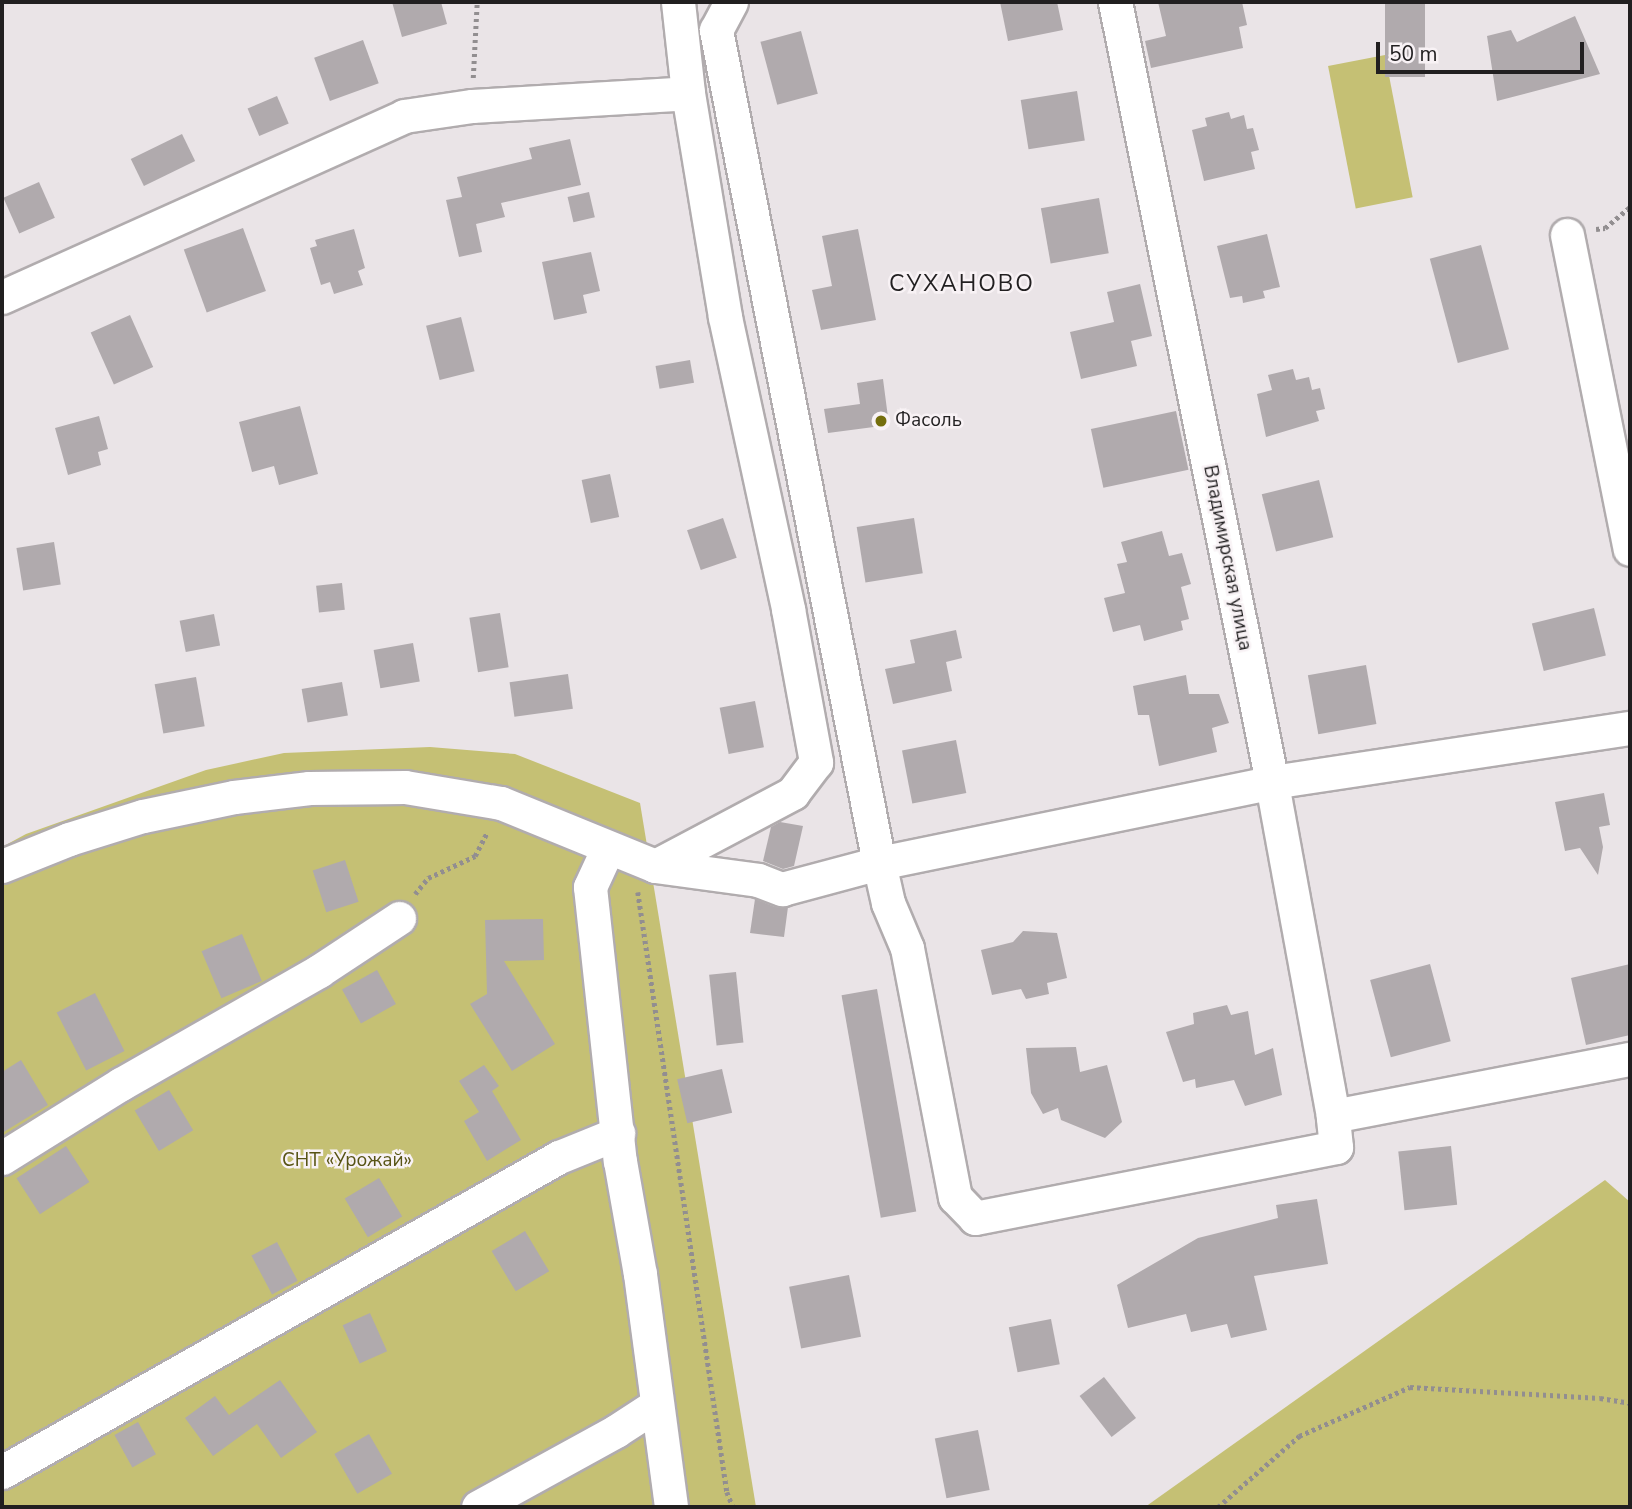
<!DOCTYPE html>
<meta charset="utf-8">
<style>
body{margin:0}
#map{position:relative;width:1632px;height:1509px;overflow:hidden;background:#eae4e7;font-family:"Nunito Sans",sans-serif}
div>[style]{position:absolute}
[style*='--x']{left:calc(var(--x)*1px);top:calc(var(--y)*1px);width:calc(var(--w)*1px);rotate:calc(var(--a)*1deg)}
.green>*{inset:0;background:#c5c074;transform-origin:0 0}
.building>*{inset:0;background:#b0aaad;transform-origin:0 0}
.path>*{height:4.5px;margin-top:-2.25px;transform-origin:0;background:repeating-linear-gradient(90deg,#928e90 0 3.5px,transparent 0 7px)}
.roads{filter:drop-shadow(2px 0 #b1acae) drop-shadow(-2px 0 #b1acae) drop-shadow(0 2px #b1acae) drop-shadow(0 -2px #b1acae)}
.minor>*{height:33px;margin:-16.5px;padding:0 16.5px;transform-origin:16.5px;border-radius:16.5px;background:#fff}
.dots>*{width:19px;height:19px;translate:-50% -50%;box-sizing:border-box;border:4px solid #f8f2f5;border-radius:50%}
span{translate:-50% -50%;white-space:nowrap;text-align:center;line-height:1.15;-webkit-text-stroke:5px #f8f2f5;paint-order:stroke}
.poi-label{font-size:19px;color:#211f20}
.left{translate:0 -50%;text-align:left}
.street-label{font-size:19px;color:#211f20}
.park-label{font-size:19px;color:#585415}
.quarter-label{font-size:23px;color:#211f20;letter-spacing:2px}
.frame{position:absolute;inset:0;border:4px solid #211f20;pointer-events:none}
.scale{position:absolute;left:1376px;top:42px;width:208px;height:32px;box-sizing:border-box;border:4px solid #211f20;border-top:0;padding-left:9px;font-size:21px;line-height:24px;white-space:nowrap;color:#211f20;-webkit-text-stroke:5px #f8f2f5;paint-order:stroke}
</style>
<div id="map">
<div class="green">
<div style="left:1385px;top:55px;width:145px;height:58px;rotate:79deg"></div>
<div style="clip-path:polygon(430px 747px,515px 754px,640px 803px,756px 1507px,2px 1507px,2px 847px,26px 834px,206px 770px,284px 753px)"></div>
<div style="clip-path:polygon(1605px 1180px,1630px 1202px,1630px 1507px,1145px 1507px)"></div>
</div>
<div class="building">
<div style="clip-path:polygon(392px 2px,441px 2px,447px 24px,402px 37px)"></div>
<div style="clip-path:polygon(1000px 2px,1057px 2px,1063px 30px,1008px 41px)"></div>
<div style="clip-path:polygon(1158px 2px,1242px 2px,1247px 25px,1239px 27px,1243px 48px,1151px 68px,1145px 41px,1166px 36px)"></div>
<div style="left:1385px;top:2px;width:40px;height:75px"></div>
<div style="clip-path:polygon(1575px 16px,1600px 74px,1497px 101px,1487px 36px,1511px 30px,1517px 42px)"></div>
<div style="left:801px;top:31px;width:65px;height:42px;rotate:75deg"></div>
<div style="left:363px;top:40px;width:46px;height:52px;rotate:70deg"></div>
<div style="left:1077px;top:91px;width:50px;height:57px;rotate:81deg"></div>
<div style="left:277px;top:96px;width:30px;height:32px;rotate:67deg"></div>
<div style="clip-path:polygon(1229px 112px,1231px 119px,1244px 115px,1247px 129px,1253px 128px,1259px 150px,1251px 152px,1255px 169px,1204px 181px,1192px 130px,1207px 126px,1205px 118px)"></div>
<div style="left:182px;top:134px;width:30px;height:57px;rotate:64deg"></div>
<div style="clip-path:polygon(570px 139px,581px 185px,501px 203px,505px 217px,476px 224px,482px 252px,459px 257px,446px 200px,462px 197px,457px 177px,532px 159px,529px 148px)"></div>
<div style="left:39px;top:182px;width:39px;height:39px;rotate:66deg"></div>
<div style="left:589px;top:192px;width:26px;height:22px;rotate:77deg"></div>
<div style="left:1099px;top:198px;width:56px;height:59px;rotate:80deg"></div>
<div style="left:243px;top:228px;width:67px;height:63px;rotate:70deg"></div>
<div style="clip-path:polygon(354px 229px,365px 268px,358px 271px,363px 285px,334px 294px,330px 282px,321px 285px,310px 248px,317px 246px,315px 240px)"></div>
<div style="clip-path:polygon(858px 229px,876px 320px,821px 330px,812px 290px,832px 286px,822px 236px)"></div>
<div style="clip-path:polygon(1267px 234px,1280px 287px,1263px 291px,1265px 298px,1243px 303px,1242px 296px,1230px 298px,1217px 246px)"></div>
<div style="left:1481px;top:245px;width:108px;height:53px;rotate:75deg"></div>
<div style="clip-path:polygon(591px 252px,600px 291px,583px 295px,587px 313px,554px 320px,542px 262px)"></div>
<div style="clip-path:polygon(1140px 284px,1152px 336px,1131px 341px,1137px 366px,1081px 379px,1070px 332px,1114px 322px,1107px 292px)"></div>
<div style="left:130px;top:315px;width:57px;height:43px;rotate:66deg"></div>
<div style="left:461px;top:317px;width:56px;height:36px;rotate:76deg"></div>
<div style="left:690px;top:360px;width:23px;height:35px;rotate:80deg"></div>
<div style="clip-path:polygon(1293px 369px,1296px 380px,1309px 377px,1312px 390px,1320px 388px,1325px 409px,1316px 411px,1319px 421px,1266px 437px,1257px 394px,1272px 390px,1268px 375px)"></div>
<div style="clip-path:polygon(883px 379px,889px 425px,828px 433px,824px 409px,860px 404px,857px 383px)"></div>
<div style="clip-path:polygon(300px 406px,318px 474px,279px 485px,274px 466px,252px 472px,239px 422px)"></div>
<div style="left:1176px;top:411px;width:60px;height:87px;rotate:78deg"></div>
<div style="clip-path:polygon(99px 416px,108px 449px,98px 452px,101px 465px,68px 475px,55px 428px)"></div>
<div style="left:610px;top:474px;width:44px;height:29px;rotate:78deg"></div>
<div style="left:1319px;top:480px;width:59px;height:59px;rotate:76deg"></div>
<div style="left:723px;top:518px;width:42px;height:38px;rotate:71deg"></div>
<div style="left:914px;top:518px;width:56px;height:58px;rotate:81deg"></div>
<div style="clip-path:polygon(1162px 531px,1169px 556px,1182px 553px,1191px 584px,1181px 587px,1189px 619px,1181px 621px,1183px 630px,1144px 641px,1140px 625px,1113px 632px,1104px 598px,1125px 593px,1117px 564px,1127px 562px,1121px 542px)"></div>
<div style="left:54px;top:542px;width:43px;height:38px;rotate:81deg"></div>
<div style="left:342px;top:583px;width:27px;height:26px;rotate:84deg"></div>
<div style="left:1594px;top:608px;width:49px;height:64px;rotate:76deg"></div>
<div style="left:500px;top:613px;width:55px;height:31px;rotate:81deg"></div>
<div style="left:214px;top:614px;width:32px;height:35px;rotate:79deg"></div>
<div style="clip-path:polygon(956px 630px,962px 658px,946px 662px,952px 691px,893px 704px,885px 669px,915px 663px,910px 640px)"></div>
<div style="left:413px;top:643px;width:39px;height:40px;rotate:80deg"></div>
<div style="left:1366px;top:665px;width:60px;height:59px;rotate:80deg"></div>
<div style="left:568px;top:674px;width:35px;height:59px;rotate:82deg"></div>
<div style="clip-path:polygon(1186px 675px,1189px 694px,1219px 694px,1229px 723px,1212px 728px,1217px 752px,1159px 766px,1149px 715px,1138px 715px,1133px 686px)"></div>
<div style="left:196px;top:677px;width:50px;height:42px;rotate:80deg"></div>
<div style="left:342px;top:682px;width:34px;height:41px;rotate:80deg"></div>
<div style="left:755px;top:701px;width:47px;height:36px;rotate:79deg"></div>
<div style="left:956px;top:740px;width:54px;height:55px;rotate:79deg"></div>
<div style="clip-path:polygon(1604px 793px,1610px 825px,1599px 827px,1603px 847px,1598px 875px,1580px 848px,1565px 851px,1555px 802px)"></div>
<div style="clip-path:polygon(780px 822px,803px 826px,794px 866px,783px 869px,763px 861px,771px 827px)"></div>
<div style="left:345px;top:860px;width:44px;height:34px;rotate:72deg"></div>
<div style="clip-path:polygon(755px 899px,775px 907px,788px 907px,784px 937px,750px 933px)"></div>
<div style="clip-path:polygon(543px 919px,544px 960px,504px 961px,555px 1044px,512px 1071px,470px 1004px,487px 994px,485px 920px)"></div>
<div style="clip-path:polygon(1023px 931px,1057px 933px,1067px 978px,1047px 983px,1049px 994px,1026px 999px,1021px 989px,992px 995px,981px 950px,1013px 942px)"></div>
<div style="left:242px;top:934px;width:51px;height:44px;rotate:67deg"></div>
<div style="left:1430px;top:964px;width:80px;height:62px;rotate:75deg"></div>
<div style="clip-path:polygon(1630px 964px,1630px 1035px,1586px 1045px,1571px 978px)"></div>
<div style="left:377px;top:970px;width:39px;height:40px;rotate:61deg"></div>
<div style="left:736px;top:972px;width:71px;height:27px;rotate:84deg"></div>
<div style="left:877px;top:989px;width:226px;height:36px;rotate:80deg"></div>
<div style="left:95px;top:993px;width:65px;height:43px;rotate:63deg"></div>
<div style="clip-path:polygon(1227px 1005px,1231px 1015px,1248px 1011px,1255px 1055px,1273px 1048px,1282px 1095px,1245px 1106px,1234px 1080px,1196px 1088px,1195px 1079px,1183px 1082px,1166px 1032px,1194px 1024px,1193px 1013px)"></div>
<div style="clip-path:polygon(1076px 1047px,1080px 1072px,1107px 1065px,1122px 1122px,1105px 1138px,1061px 1120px,1058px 1108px,1043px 1114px,1031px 1093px,1026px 1048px)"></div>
<div style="clip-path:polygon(21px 1060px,48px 1105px,2px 1133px,2px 1072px)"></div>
<div style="clip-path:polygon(484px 1065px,499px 1086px,492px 1091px,521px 1140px,487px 1161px,464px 1121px,479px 1112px,459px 1081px)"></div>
<div style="left:722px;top:1069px;width:45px;height:46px;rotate:77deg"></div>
<div style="left:169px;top:1090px;width:47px;height:40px;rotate:59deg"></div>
<div style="left:66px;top:1146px;width:43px;height:59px;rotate:57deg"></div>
<div style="left:1451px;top:1146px;width:59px;height:53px;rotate:84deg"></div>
<div style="left:379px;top:1178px;width:45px;height:40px;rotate:59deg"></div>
<div style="clip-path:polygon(1317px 1199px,1328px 1264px,1254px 1276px,1267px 1330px,1231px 1338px,1227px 1324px,1191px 1332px,1186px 1314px,1128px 1328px,1117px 1285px,1198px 1238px,1278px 1218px,1276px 1205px)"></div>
<div style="left:525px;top:1231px;width:47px;height:39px;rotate:59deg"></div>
<div style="left:277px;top:1242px;width:44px;height:29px;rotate:62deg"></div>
<div style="left:849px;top:1275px;width:63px;height:61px;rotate:79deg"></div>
<div style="left:370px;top:1313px;width:42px;height:30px;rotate:66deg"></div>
<div style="left:1051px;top:1319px;width:46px;height:43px;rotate:79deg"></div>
<div style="left:1104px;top:1377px;width:52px;height:31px;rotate:52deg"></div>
<div style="clip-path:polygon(280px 1380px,317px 1432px,281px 1458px,257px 1424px,213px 1456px,185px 1418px,215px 1396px,229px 1415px)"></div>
<div style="left:138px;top:1422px;width:37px;height:27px;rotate:61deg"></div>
<div style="left:978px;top:1430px;width:61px;height:44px;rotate:79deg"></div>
<div style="left:369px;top:1434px;width:46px;height:40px;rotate:60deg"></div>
</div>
<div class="path">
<div style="--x:473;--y:78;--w:76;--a:-87"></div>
<div style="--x:1596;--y:229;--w:9;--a:-6"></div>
<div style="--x:1605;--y:228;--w:33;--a:-40"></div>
<div style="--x:638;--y:892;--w:607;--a:81.56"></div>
<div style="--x:727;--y:1492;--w:16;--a:68"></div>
<div style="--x:415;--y:894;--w:21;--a:-51"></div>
<div style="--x:428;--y:878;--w:52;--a:-25.1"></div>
<div style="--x:475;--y:856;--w:27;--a:-63"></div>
<div style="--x:1218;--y:1507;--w:108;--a:-41.2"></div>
<div style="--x:1299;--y:1436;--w:121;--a:-23.8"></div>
<div style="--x:1410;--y:1387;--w:190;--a:3.3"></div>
<div style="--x:1600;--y:1398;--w:30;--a:9"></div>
</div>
<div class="roads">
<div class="minor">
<div style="--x:678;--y:2;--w:92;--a:83.7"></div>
<div style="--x:731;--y:2;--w:32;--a:118"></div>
<div style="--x:716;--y:30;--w:849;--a:78.93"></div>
<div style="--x:879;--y:863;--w:41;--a:77.3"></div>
<div style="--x:888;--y:903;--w:49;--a:67.1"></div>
<div style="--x:907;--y:948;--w:254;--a:79.1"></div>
<div style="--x:955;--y:1197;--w:29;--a:46"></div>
<div style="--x:975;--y:1218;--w:368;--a:-11.1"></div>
<div style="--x:1336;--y:1147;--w:31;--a:-96"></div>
<div style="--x:1333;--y:1116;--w:340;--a:-100.4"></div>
<div style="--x:1272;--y:782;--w:796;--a:-101.38"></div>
<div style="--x:1567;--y:235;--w:320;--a:78.7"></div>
<div style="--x:2;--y:297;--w:441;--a:-24.2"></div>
<div style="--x:404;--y:116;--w:69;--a:-8.4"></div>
<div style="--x:472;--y:106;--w:216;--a:-3.4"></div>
<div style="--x:688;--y:93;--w:227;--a:80.6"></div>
<div style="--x:725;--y:317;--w:299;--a:77.8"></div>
<div style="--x:788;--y:609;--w:156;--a:79.6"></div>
<div style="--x:816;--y:762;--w:39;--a:127"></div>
<div style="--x:793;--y:793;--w:156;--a:152.1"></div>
<div style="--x:608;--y:848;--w:43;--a:114.8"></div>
<div style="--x:590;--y:887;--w:276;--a:83.8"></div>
<div style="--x:620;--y:1161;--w:115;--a:80"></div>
<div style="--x:640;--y:1274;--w:235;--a:82.4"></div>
<div style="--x:2;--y:866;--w:72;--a:-21.9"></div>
<div style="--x:69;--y:839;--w:77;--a:-17.3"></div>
<div style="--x:143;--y:816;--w:93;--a:-11.8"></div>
<div style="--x:234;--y:797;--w:76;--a:-6.8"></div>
<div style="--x:309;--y:788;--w:96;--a:-0.6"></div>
<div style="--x:405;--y:787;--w:97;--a:9.5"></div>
<div style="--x:501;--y:803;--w:166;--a:22.2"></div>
<div style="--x:655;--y:866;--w:104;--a:7.7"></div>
<div style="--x:758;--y:880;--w:26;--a:21"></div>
<div style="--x:782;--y:889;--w:100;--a:-15"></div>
<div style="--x:879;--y:863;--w:401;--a:-11.6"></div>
<div style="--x:1272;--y:782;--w:362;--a:-8.6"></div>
<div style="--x:1333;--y:1116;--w:302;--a:-10.9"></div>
<div style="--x:2;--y:1158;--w:140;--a:-31.9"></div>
<div style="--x:121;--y:1084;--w:228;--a:-29.7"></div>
<div style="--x:319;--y:971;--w:96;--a:-33.5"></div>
<div style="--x:2;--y:1472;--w:640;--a:-29.49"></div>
<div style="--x:559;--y:1157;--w:64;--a:-22.1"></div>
<div style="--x:478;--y:1507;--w:158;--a:-28.8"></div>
<div style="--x:616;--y:1431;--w:48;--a:-33"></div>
</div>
</div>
<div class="dots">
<div style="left:881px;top:421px;background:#746e0d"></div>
</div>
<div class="poi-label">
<span class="left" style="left:895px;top:421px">Фасоль</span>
</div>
<div class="street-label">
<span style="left:1227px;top:558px;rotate:79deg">Владимирская улица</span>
</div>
<div class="park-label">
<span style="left:347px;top:1161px">СНТ «Урожай»</span>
</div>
<div class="quarter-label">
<span style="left:962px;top:284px">СУХАНОВО</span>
</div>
<div class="frame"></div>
<div class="scale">50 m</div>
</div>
